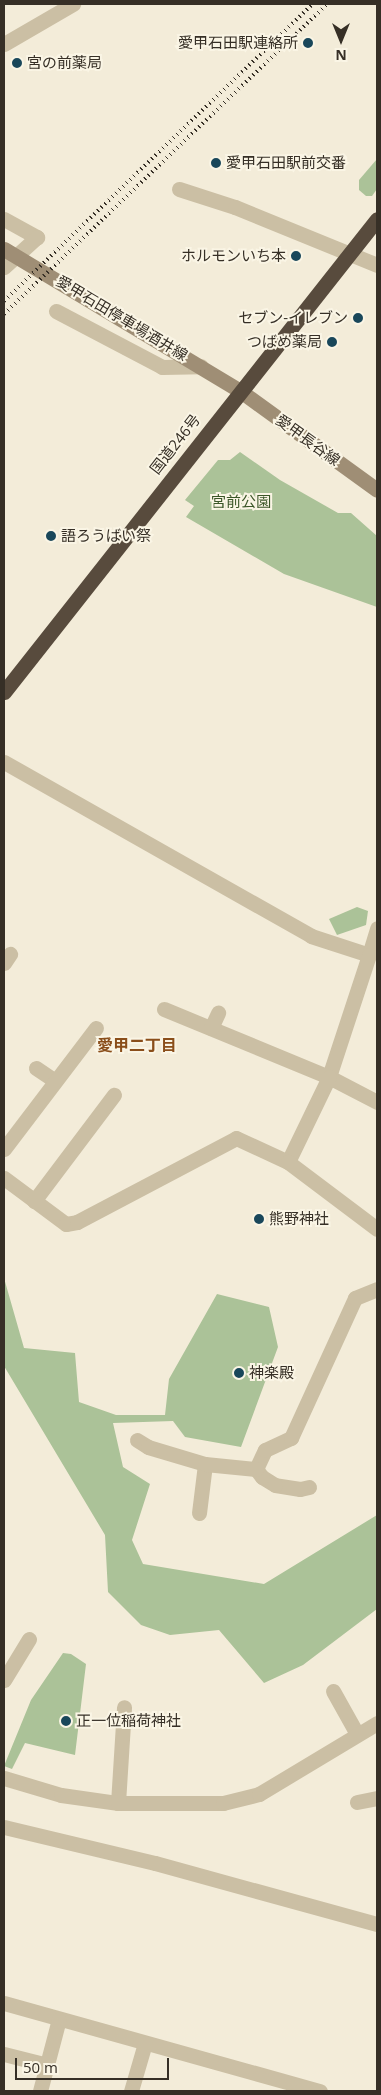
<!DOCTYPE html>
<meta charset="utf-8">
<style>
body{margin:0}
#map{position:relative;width:381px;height:2095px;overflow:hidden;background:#f3ecd9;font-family:"Open Sans","Noto Sans JP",sans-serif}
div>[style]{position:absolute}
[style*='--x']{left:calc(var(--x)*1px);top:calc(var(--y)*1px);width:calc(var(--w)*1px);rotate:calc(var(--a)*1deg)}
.green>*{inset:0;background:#abc298}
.street>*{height:15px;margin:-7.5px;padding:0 7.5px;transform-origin:7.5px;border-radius:7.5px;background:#cbbfa4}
.secondary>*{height:15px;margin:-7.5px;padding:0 7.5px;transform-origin:7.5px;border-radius:7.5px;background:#9f8e75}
.highway>*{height:15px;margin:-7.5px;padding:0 7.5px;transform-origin:7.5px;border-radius:7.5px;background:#584b3d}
.rail>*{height:4px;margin-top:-2px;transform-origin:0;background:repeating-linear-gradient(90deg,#362f26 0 1px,transparent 0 5px)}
.dots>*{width:14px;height:14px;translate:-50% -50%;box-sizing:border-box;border:2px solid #faf5e5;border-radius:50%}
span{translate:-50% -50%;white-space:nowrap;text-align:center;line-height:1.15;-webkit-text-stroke:4px #faf5e5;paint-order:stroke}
.poi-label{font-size:15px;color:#362f26}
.right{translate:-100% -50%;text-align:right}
.left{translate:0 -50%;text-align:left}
.street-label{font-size:15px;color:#362f26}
.park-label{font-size:15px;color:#3b5628}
.neighbourhood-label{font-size:16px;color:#8a4e1a;font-weight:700}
.frame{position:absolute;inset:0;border:5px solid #362f26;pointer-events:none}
.north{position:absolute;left:316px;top:15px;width:50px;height:50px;-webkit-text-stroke:4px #faf5e5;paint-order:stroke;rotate:180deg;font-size:14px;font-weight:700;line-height:20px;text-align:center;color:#362f26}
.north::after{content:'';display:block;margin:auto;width:18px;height:22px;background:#362f26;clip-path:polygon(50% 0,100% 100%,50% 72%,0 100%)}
.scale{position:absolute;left:15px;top:2058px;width:154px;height:22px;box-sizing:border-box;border:2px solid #362f26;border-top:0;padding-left:6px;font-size:15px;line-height:18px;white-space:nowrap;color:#362f26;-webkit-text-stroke:4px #faf5e5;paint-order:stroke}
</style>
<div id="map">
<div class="green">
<div style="clip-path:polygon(377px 159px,377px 189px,372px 196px,366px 196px,359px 190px,359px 180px)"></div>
<div style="clip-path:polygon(240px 452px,280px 480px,338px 513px,351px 513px,377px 536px,377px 607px,284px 574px,186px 517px,194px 506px,185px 500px,218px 460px,230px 460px)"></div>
<div style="clip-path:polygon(357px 907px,368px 911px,366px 925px,337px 935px,329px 919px)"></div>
<div style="clip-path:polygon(4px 1278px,24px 1348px,75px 1353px,79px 1402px,116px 1415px,165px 1415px,169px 1379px,217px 1294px,269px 1307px,278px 1347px,241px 1447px,185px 1437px,173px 1421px,113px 1423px,123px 1467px,150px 1484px,132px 1540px,143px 1564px,264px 1584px,377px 1515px,377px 1609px,303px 1665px,264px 1683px,219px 1630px,170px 1635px,141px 1625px,108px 1592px,105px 1535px,4px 1366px)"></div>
<div style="clip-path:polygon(63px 1653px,71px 1654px,86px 1664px,75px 1755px,25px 1743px,12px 1769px,4px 1766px,31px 1700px)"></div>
</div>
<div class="street">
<div style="--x:4;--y:44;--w:80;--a:-30.1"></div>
<div style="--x:179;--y:189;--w:59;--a:17.8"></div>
<div style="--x:235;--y:207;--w:153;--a:22.2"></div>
<div style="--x:4;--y:219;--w:38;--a:29"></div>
<div style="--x:37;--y:237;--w:45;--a:137.7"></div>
<div style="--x:56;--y:311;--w:120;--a:27.8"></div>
<div style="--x:162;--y:367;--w:39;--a:-1"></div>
<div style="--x:4;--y:762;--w:353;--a:29.5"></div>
<div style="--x:311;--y:936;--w:61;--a:18.1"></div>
<div style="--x:369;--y:955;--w:28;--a:-73"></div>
<div style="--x:369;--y:955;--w:128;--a:108.2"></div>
<div style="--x:329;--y:1077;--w:54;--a:27.5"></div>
<div style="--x:4;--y:963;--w:11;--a:-56"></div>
<div style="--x:164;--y:1009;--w:178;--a:22.4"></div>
<div style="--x:329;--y:1077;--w:94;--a:115.8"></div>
<div style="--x:211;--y:1028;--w:17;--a:-65"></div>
<div style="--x:36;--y:1068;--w:23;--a:34"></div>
<div style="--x:4;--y:1149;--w:152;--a:-52.8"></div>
<div style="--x:4;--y:1178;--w:77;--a:36.6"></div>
<div style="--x:66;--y:1224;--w:11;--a:-10"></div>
<div style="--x:77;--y:1222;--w:180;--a:-27.8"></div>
<div style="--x:236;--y:1138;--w:57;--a:24.8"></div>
<div style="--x:288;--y:1162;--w:111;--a:37"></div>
<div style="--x:34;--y:1201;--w:133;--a:-53"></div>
<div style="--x:137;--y:1440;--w:13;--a:32"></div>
<div style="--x:148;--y:1447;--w:59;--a:16.6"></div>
<div style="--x:309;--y:1487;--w:9;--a:167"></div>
<div style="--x:300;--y:1489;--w:25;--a:-171"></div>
<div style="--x:275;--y:1485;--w:15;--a:-148"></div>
<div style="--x:262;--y:1477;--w:10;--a:-127"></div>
<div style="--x:256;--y:1469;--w:21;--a:-65"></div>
<div style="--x:265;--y:1450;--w:29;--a:-25"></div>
<div style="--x:291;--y:1438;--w:154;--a:-65.4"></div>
<div style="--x:355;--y:1298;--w:24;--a:-22"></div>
<div style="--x:199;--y:1513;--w:49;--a:-83"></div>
<div style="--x:205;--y:1464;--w:51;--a:5.6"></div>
<div style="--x:4;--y:1680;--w:48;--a:-58.6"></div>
<div style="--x:333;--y:1691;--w:49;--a:60.8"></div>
<div style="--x:4;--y:1778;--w:59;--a:16.6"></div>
<div style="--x:61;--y:1795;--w:58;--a:8"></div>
<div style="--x:118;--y:1803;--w:105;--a:0"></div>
<div style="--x:223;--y:1803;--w:37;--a:-14"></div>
<div style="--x:259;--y:1794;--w:138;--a:-31"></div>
<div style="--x:357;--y:1802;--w:20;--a:-11"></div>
<div style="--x:118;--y:1803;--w:96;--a:-86.4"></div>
<div style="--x:4;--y:1827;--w:155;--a:13.4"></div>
<div style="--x:155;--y:1863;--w:230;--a:15.4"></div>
<div style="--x:4;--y:2003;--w:328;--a:15.6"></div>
<div style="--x:4;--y:2054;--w:44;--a:14.3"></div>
<div style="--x:40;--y:2091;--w:74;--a:-75.2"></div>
<div style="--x:131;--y:2091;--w:50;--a:-73.7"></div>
</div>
<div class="secondary">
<div style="--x:4;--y:249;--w:274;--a:31"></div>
<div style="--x:239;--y:390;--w:170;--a:35.9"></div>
</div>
<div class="highway">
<div style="--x:4;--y:692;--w:602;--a:-51.74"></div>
</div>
<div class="rail">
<div style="--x:4;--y:301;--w:429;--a:-43.9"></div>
<div style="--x:4;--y:314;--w:448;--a:-43.8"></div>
</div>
<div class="dots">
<div style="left:308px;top:43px;background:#19475a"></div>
<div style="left:17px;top:63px;background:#19475a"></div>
<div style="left:216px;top:163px;background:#19475a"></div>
<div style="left:296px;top:256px;background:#19475a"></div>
<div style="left:358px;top:318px;background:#19475a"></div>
<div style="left:332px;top:342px;background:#19475a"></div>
<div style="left:51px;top:536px;background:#19475a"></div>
<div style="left:259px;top:1219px;background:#19475a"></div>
<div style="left:239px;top:1373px;background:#19475a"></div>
<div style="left:66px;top:1721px;background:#19475a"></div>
</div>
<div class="poi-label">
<span class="right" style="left:298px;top:43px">愛甲石田駅連絡所</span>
<span class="left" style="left:27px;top:63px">宮の前薬局</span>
<span class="left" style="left:226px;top:163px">愛甲石田駅前交番</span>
<span class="right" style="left:286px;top:256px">ホルモンいち本</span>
<span class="right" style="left:348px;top:318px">セブン-イレブン</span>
<span class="right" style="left:322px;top:342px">つばめ薬局</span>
<span class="left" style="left:61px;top:536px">語ろうばい祭</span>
<span class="left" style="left:269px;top:1219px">熊野神社</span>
<span class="left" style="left:249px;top:1373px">神楽殿</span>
<span class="left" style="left:76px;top:1721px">正一位稲荷神社</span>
</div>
<div class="street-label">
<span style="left:122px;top:318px;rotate:31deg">愛甲石田停車場酒井線</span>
<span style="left:308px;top:440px;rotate:36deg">愛甲長谷線</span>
<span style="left:175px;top:444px;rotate:-52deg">国道246号</span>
</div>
<div class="park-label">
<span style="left:241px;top:502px">宮前公園</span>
</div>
<div class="neighbourhood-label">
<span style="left:137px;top:1045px">愛甲二丁目</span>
</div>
<div class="frame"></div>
<div class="north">N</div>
<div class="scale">50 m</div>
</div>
